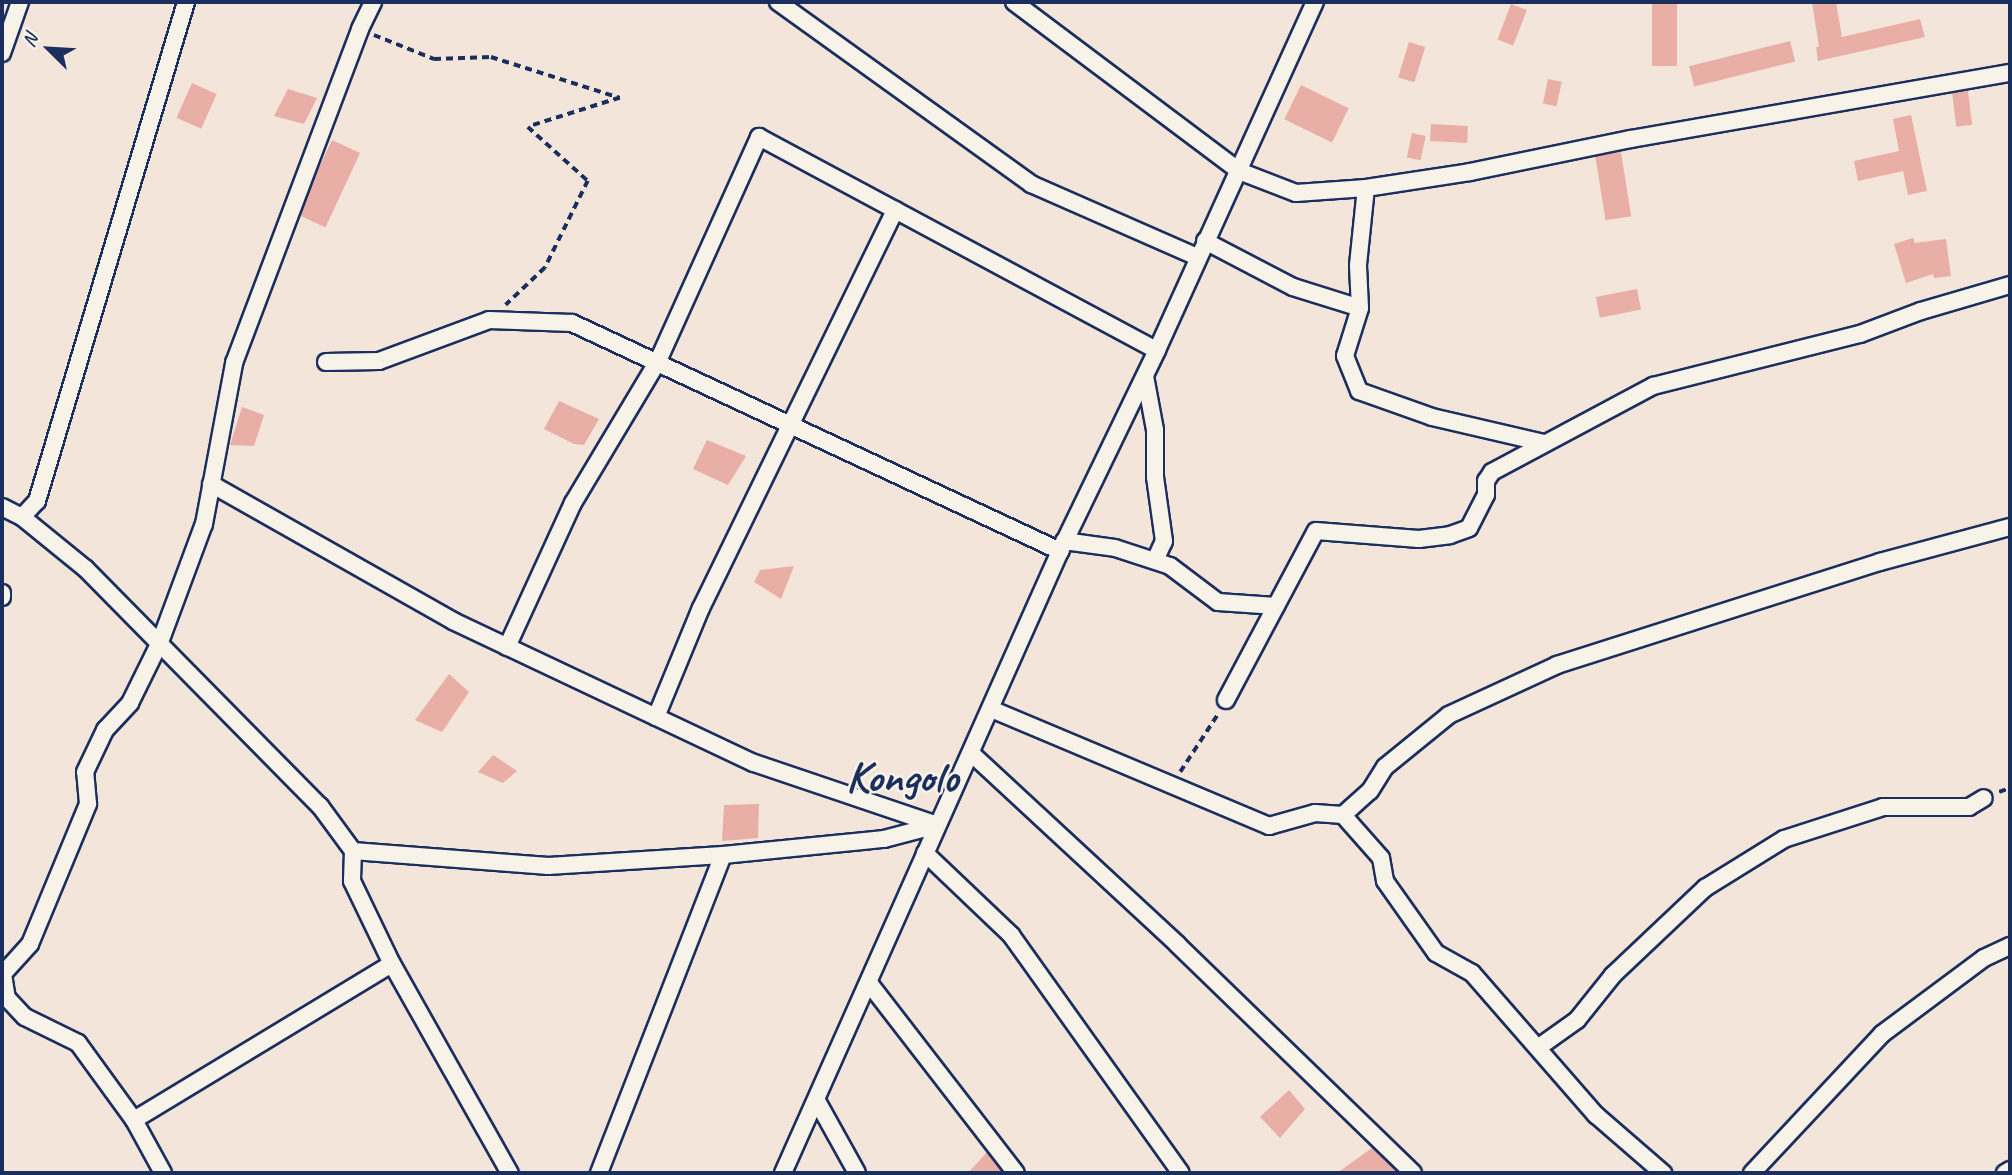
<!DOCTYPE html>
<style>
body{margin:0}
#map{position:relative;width:2012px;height:1175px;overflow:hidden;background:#f4e5db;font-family:Caveat,sans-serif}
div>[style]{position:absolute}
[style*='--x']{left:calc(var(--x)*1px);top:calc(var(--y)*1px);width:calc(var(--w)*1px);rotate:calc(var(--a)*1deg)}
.building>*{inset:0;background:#e9aea5;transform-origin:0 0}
.path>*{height:3.5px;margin-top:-1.75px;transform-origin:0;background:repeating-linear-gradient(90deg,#1b2f5e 0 7px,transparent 0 12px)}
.roads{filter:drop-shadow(2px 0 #1b2f5e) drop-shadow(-2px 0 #1b2f5e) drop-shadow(0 2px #1b2f5e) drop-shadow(0 -2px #1b2f5e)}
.street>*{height:16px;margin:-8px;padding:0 8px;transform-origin:8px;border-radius:8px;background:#f7f3e8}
span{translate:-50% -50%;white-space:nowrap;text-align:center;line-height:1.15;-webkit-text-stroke:5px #f7f3e8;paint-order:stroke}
.town-label{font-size:44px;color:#1b2f5e;font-weight:700}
.frame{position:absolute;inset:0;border:4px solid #1b2f5e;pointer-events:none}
.north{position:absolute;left:14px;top:14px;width:70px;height:70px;-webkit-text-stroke:5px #f7f3e8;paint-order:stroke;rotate:294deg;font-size:19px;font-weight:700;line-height:28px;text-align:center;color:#1b2f5e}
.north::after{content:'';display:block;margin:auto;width:24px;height:32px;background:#1b2f5e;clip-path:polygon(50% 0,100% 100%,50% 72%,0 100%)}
</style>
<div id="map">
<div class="building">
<div style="left:1652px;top:2px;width:25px;height:64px"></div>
<div style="clip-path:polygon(1812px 2px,1836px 2px,1842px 37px,1920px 19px,1925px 37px,1818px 61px,1816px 47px,1819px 47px)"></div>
<div style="left:1511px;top:4px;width:17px;height:38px;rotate:21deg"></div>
<div style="left:1790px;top:41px;width:21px;height:104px;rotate:76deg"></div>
<div style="left:1409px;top:42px;width:17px;height:37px;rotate:17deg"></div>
<div style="left:1548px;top:79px;width:14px;height:25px;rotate:12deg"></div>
<div style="left:192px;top:83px;width:27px;height:38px;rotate:24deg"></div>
<div style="left:1301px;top:85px;width:53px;height:38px;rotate:26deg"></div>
<div style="clip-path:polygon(288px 89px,317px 98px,304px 124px,274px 116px)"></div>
<div style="left:1968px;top:91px;width:34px;height:16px;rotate:83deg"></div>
<div style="clip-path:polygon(1911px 115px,1927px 191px,1908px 195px,1903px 171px,1858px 181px,1854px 161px,1899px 151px,1893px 119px)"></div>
<div style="left:1431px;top:124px;width:37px;height:17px;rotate:3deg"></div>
<div style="left:1412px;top:133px;width:14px;height:25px;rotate:12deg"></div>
<div style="left:332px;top:140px;width:31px;height:82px;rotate:25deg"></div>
<div style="left:1621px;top:152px;width:65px;height:26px;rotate:81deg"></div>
<div style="clip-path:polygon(1913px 238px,1915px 243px,1946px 239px,1951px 276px,1934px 278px,1933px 274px,1906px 283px,1894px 244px)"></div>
<div style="left:1637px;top:289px;width:21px;height:42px;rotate:79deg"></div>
<div style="clip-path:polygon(559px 401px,599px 419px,584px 445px,574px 444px,544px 429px)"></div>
<div style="clip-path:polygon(242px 407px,264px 415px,254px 446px,230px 445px)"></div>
<div style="clip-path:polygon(707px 440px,746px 456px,728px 485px,693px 469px)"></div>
<div style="clip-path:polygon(794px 566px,781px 599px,754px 582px,760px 570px)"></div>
<div style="clip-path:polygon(449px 674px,469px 692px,442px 732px,415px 720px)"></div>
<div style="clip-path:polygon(493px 755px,517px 771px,503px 783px,478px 772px)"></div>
<div style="clip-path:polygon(759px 804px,758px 838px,722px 841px,724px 805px)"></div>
<div style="clip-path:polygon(1289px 1090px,1305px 1109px,1280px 1138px,1260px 1117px)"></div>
<div style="clip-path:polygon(1372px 1148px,1398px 1173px,1337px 1173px)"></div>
<div style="clip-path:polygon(987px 1152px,1003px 1173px,968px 1173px)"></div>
</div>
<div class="path">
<div style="--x:374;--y:35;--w:65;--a:21.8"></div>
<div style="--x:434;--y:59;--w:57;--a:-2"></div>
<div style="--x:491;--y:57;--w:135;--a:17.6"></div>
<div style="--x:620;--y:98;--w:96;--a:162.5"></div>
<div style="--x:528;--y:127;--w:81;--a:42"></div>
<div style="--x:588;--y:181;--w:97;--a:116.3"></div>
<div style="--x:545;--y:268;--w:54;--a:136.5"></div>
<div style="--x:1180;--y:772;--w:69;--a:-56.8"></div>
<div style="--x:1999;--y:792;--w:12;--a:-20"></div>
</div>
<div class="roads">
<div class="street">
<div style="--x:778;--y:2;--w:312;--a:35.7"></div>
<div style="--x:1031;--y:184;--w:181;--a:23.7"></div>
<div style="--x:1014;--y:2;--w:281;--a:36.9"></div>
<div style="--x:1239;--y:171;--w:61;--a:21.1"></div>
<div style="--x:1296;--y:193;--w:70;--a:-4.1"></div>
<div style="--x:1366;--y:188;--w:105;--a:-8.7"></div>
<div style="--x:1470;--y:172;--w:164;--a:-11.6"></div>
<div style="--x:1631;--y:139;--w:385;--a:-9.9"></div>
<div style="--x:2;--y:53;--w:54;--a:-70.6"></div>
<div style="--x:1205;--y:241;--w:99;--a:27.6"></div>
<div style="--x:1293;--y:287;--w:70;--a:17.4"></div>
<div style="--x:1360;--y:308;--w:50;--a:107.4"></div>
<div style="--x:1345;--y:356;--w:38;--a:68"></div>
<div style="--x:1359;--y:391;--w:77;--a:19.6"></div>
<div style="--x:1432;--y:417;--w:115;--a:13.1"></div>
<div style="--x:1360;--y:308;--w:43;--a:-92.7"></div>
<div style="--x:1358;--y:265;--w:77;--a:-84.1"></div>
<div style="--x:326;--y:362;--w:53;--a:-1.1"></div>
<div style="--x:379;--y:361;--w:117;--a:-20.4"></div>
<div style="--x:489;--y:320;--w:83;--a:2.1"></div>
<div style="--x:572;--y:323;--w:539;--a:25.04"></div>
<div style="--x:1145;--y:376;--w:55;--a:79.5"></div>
<div style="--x:1155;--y:430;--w:47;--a:90"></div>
<div style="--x:1155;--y:477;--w:65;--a:82"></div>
<div style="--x:1164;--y:541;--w:21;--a:115"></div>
<div style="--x:211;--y:484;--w:278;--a:29.5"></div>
<div style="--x:453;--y:621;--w:333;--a:25.3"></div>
<div style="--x:754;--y:763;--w:193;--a:18.7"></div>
<div style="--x:2;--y:507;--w:22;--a:27"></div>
<div style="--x:22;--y:517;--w:82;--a:39.1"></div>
<div style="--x:86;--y:569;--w:333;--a:45.4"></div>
<div style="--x:320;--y:806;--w:56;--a:53.7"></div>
<div style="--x:353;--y:851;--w:30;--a:92"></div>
<div style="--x:352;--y:881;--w:92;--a:64.3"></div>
<div style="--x:392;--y:964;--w:240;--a:60.6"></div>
<div style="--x:22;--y:517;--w:22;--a:-47"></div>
<div style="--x:37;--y:501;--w:521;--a:-73.37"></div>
<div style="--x:1064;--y:541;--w:51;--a:7.8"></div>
<div style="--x:1115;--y:548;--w:58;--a:18.1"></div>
<div style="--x:1170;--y:566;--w:60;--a:36.9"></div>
<div style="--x:1218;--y:602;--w:58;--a:3.9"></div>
<div style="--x:2;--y:593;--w:4;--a:90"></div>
<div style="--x:507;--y:647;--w:158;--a:-65.4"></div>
<div style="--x:573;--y:503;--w:165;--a:-59.1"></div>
<div style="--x:658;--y:361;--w:246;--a:-65.7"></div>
<div style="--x:759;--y:137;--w:451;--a:28.2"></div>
<div style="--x:1226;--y:700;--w:191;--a:-62"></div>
<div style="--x:1316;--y:531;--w:103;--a:4.4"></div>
<div style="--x:1419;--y:539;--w:31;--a:-7"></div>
<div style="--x:1450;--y:535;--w:20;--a:-20"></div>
<div style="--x:1469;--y:528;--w:37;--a:-63"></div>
<div style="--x:1486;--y:495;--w:14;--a:-90"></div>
<div style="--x:1486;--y:481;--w:11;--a:-56"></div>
<div style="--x:1492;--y:472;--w:183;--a:-28.1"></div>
<div style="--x:1653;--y:386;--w:213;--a:-14.1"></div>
<div style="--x:1860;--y:334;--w:65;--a:-20.7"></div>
<div style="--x:1921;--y:311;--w:93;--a:-16.3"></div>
<div style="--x:991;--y:709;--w:302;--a:22.8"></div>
<div style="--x:1269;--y:826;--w:48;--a:-15.8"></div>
<div style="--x:1315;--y:813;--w:28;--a:4"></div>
<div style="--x:1343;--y:815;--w:57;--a:48.5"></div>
<div style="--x:1381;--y:858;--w:23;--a:80"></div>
<div style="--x:1385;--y:881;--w:88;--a:54.7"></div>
<div style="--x:1436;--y:953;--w:41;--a:29.1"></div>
<div style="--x:1472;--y:973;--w:189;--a:48.9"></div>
<div style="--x:1596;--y:1115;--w:89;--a:40.9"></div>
<div style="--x:656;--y:717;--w:118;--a:-67.6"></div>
<div style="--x:701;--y:608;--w:443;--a:-64"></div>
<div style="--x:972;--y:754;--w:281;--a:42.8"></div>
<div style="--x:1178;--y:945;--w:327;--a:44.1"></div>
<div style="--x:1343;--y:815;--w:36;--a:-42"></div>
<div style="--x:1370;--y:791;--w:28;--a:-58"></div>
<div style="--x:1385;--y:767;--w:82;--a:-39.1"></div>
<div style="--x:1449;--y:715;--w:119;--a:-24.8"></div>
<div style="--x:1557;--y:665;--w:339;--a:-17.7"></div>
<div style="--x:1880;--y:562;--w:135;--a:-15.1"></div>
<div style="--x:353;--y:851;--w:196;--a:4.4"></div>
<div style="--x:548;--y:866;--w:175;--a:-3.6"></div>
<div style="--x:723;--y:855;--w:162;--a:-5.7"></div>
<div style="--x:884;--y:839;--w:55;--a:-14.8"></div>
<div style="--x:925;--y:853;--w:119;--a:43.6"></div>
<div style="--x:1011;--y:935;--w:292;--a:54.5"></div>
<div style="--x:3;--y:974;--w:24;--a:81"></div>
<div style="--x:7;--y:998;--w:26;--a:47"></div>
<div style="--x:25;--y:1017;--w:59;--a:26.1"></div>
<div style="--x:78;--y:1043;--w:95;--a:54"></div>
<div style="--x:134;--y:1120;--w:60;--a:61.3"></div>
<div style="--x:2;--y:975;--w:42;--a:-47.9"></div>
<div style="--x:30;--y:944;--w:152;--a:-67.5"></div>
<div style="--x:88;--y:804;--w:32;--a:-95"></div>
<div style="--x:85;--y:772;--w:47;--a:-64.5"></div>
<div style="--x:105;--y:730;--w:37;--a:-47"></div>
<div style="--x:130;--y:703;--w:68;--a:-63.8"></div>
<div style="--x:160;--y:642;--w:126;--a:-69.6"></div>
<div style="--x:204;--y:524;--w:164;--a:-79.4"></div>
<div style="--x:234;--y:363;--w:357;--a:-69.3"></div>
<div style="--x:360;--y:29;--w:30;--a:-64"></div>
<div style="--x:869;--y:983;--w:240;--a:52.3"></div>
<div style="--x:1539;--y:1047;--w:47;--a:-35.4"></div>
<div style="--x:1577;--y:1020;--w:58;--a:-51.3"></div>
<div style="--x:1613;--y:975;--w:127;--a:-43.4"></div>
<div style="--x:1705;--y:888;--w:93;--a:-31.8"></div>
<div style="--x:1784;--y:839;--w:104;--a:-17.9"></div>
<div style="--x:1883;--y:807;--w:86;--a:0"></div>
<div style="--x:1969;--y:807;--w:17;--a:-31"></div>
<div style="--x:817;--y:1101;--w:82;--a:60.9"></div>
<div style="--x:134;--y:1120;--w:301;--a:-31.2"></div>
<div style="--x:599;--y:1173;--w:341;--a:-68.7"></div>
<div style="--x:783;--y:1173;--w:681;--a:-65.99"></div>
<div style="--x:1060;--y:551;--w:223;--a:-64.2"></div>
<div style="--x:1157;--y:350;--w:382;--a:-65.6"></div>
<div style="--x:1752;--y:1173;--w:190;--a:-46.9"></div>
<div style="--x:1882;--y:1034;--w:127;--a:-36.7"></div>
<div style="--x:1984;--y:958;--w:29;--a:-25"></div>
<div style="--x:2005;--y:1173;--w:6;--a:-31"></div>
</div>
</div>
<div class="town-label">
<span style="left:902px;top:777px">Kongolo</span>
</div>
<div class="frame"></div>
<div class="north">N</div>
</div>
